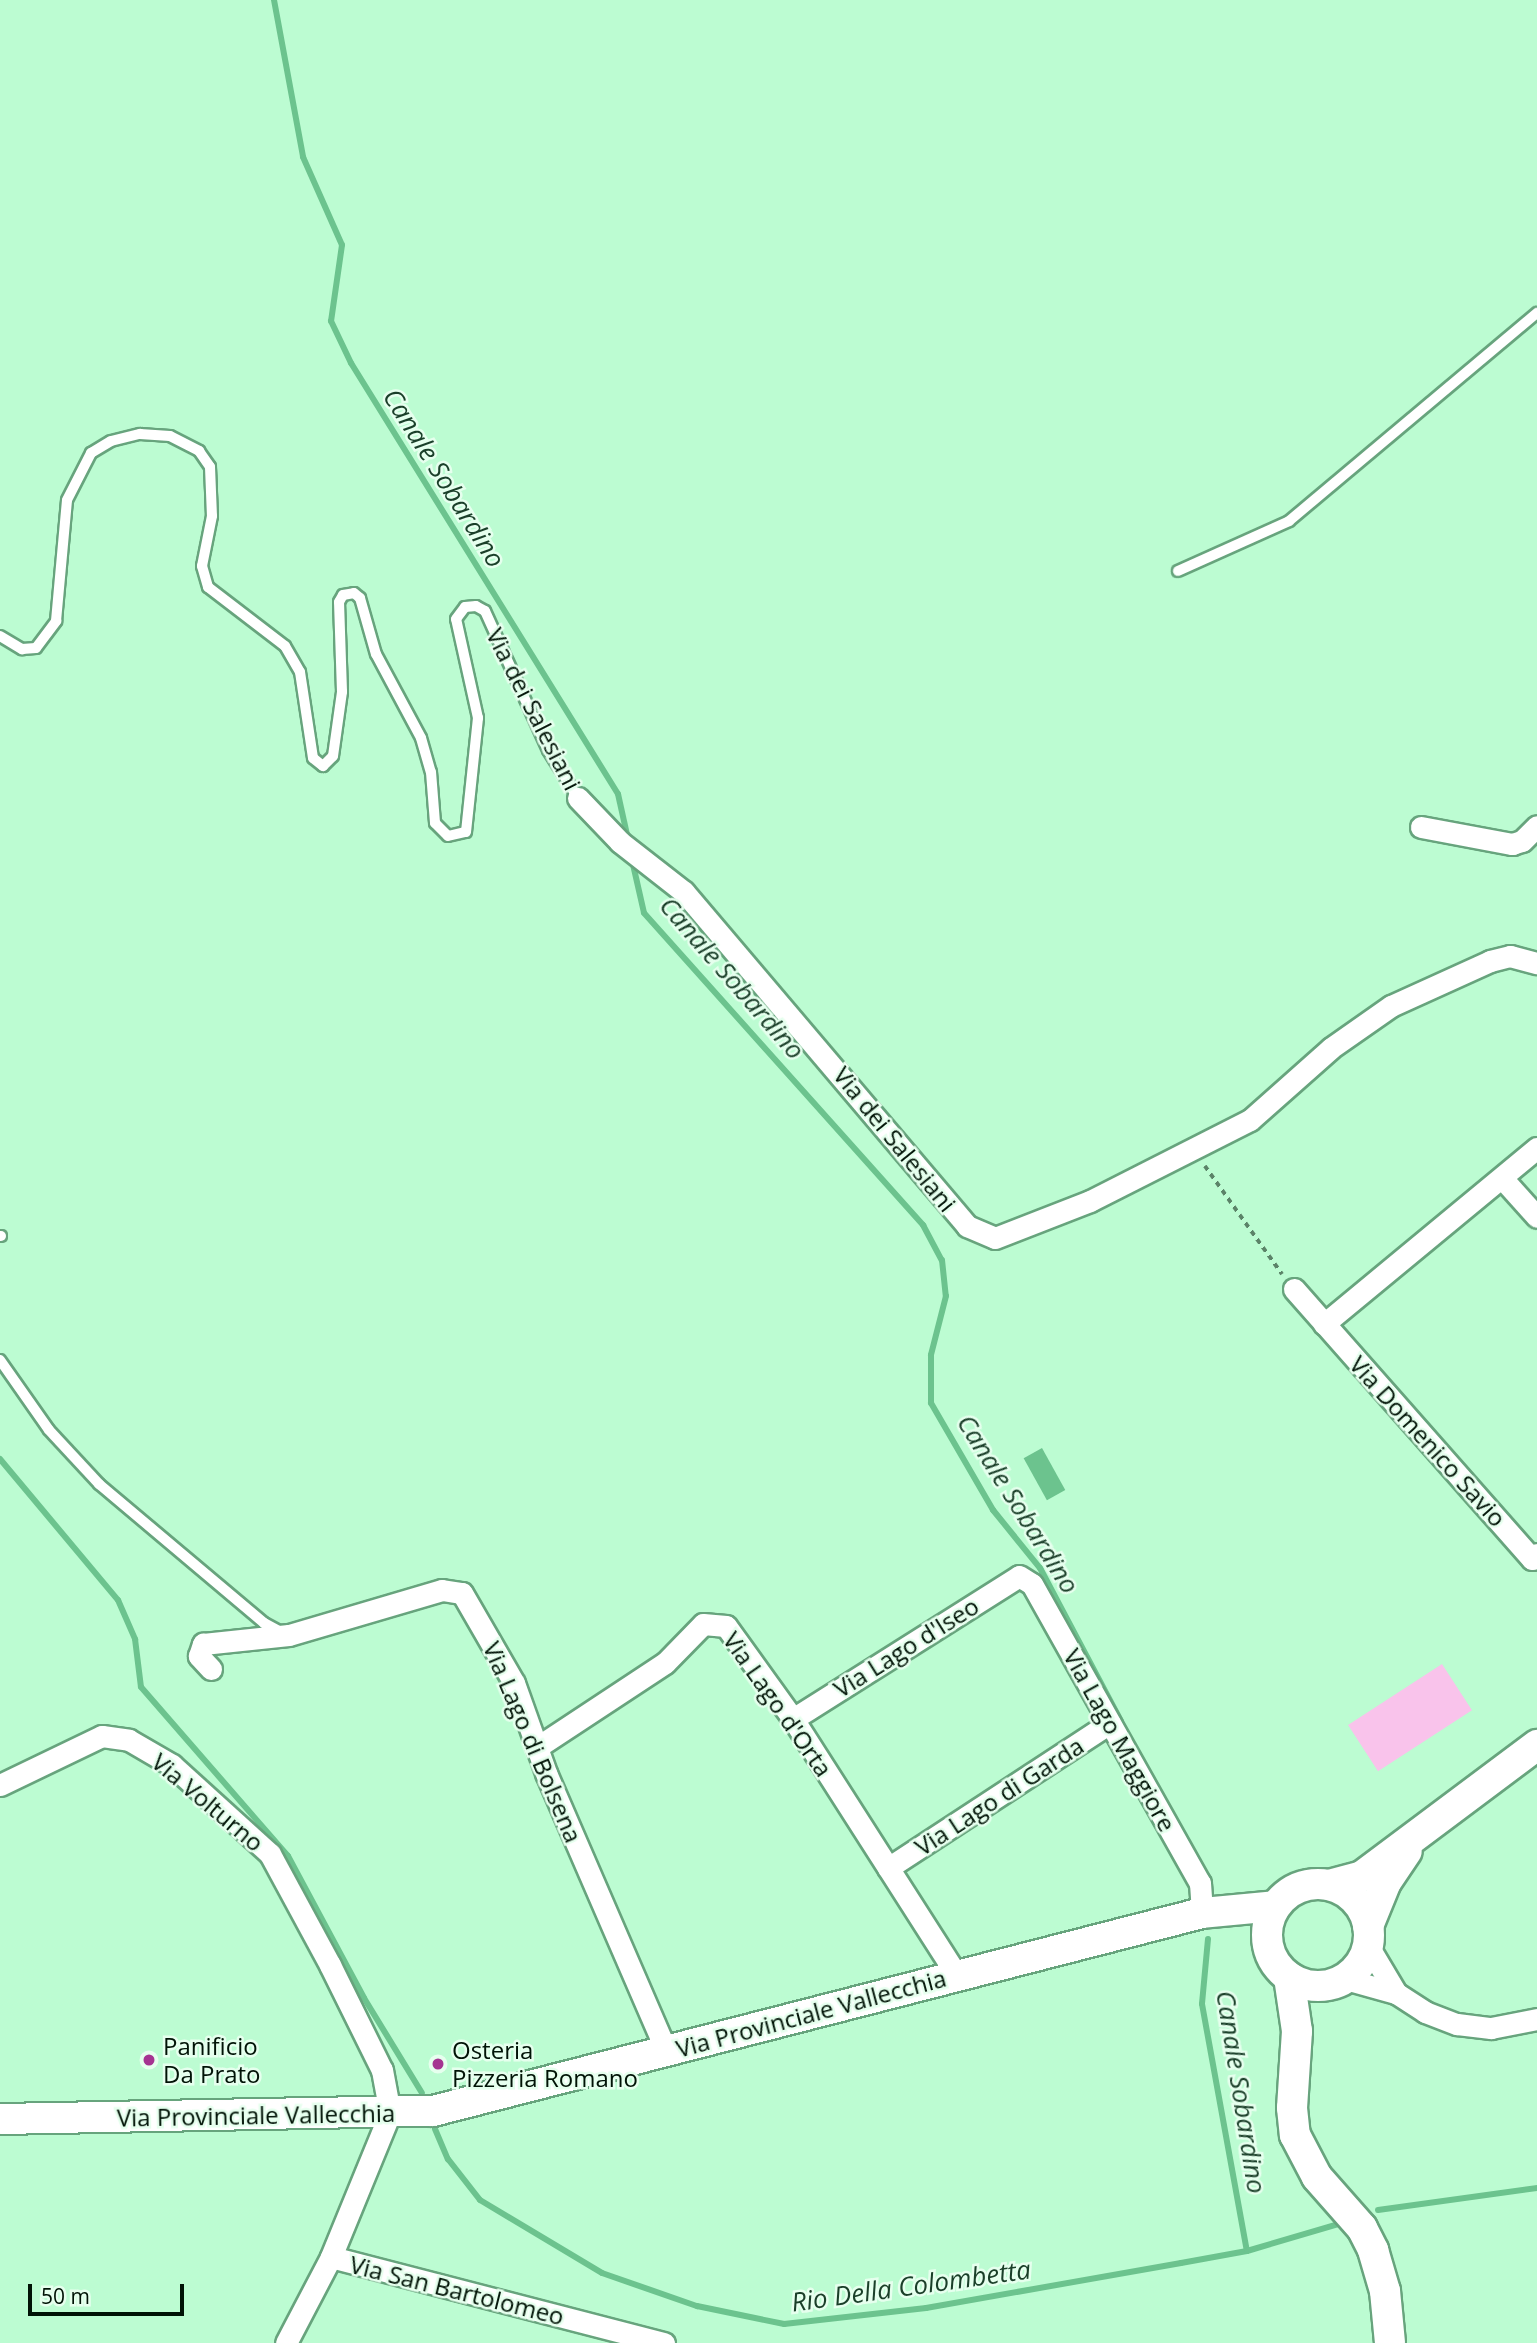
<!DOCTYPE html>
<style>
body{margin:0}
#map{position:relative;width:1537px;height:2343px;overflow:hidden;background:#bcfcd2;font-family:"Open Sans",sans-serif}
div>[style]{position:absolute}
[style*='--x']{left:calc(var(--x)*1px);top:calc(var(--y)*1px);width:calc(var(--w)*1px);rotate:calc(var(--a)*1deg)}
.green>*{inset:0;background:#f9c3eb;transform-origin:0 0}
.water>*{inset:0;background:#6cc38e;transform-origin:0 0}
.stream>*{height:6px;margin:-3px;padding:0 3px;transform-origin:3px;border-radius:3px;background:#6cc38e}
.path>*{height:3.5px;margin-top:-1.75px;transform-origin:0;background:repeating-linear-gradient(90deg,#5b8368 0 5px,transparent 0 10px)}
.roads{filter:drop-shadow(2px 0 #67a47d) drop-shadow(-2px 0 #67a47d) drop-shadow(0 2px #67a47d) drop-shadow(0 -2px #67a47d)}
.lane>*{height:10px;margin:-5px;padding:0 5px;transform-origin:5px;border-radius:5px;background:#fff}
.street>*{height:21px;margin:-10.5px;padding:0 10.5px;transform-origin:10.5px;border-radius:10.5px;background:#fff}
.secondary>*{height:30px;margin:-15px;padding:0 15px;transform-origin:15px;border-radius:15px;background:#fff}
.secondary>.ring{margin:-15px;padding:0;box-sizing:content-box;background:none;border:30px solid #fff;border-radius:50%}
.dots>*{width:19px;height:19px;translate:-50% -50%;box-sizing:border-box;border:4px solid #e6ffee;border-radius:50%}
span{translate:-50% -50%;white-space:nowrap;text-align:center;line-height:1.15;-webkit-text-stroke:5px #e6ffee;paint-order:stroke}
.street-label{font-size:24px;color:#001306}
.poi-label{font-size:24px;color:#001306}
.left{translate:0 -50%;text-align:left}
.water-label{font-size:26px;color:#1a3f29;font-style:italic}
.scale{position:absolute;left:28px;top:2284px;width:156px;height:32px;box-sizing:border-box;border:4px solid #001306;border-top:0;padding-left:9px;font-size:21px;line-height:24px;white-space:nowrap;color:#001306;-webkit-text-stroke:5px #e6ffee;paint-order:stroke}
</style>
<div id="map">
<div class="green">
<div style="left:1442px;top:1664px;width:55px;height:112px;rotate:57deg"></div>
</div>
<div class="water">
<div style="left:1042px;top:1448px;width:48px;height:21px;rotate:61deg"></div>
</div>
<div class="stream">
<div style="--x:274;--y:0;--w:160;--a:79.5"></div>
<div style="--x:303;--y:157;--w:96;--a:66.1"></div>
<div style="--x:342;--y:245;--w:77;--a:98.2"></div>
<div style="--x:331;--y:321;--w:47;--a:64.5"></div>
<div style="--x:351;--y:363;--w:507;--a:58.22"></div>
<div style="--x:618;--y:794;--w:46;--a:77.5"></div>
<div style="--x:632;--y:860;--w:54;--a:77.2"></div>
<div style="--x:644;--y:913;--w:419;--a:48.2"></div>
<div style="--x:923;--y:1225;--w:40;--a:62"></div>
<div style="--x:942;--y:1260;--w:36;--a:84"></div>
<div style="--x:946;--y:1296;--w:61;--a:104.3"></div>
<div style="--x:931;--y:1355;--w:48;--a:90"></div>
<div style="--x:931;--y:1403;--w:124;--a:59.9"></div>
<div style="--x:993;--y:1510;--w:75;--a:51"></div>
<div style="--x:1040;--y:1568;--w:173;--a:62.1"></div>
<div style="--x:0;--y:1459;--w:184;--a:50.1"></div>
<div style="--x:118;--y:1600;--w:43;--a:66.4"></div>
<div style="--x:135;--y:1639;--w:48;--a:82.9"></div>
<div style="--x:141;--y:1687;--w:224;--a:49"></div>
<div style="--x:288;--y:1856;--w:161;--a:61.8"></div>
<div style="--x:364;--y:1998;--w:111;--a:58.6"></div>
<div style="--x:1207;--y:1878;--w:23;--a:80"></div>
<div style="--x:1208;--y:1939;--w:65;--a:95.3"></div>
<div style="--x:1202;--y:2004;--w:251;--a:79.7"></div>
<div style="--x:435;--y:2129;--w:33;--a:67"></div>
<div style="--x:448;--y:2159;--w:52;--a:52"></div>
<div style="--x:480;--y:2200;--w:142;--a:30.9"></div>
<div style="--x:602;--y:2273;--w:101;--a:19.2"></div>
<div style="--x:697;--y:2306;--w:89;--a:11.7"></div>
<div style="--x:784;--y:2324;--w:143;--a:-6.4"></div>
<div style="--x:926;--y:2308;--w:259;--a:-10"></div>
<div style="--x:1181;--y:2263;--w:67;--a:-10.3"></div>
<div style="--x:1247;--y:2251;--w:95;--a:-16.5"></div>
<div style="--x:1378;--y:2210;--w:161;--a:-7.9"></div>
</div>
<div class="path">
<div style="--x:1205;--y:1166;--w:133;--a:54.5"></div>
</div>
<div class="roads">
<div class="lane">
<div style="--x:1178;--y:571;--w:122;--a:-24.2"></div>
<div style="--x:1289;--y:521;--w:324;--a:-40"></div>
<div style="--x:0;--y:636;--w:26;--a:31"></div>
<div style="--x:22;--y:649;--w:14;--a:-4"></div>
<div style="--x:36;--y:648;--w:34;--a:-53"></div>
<div style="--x:56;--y:621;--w:121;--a:-84.8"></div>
<div style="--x:67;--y:500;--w:53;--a:-62.9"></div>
<div style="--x:91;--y:453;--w:23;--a:-31"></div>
<div style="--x:111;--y:441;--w:30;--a:-14"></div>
<div style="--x:140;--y:434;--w:30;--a:4"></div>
<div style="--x:170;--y:436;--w:33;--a:27"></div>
<div style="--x:199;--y:451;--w:19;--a:55"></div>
<div style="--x:210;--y:467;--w:49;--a:87.7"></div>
<div style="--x:212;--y:516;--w:51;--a:101.3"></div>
<div style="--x:202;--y:566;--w:22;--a:74"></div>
<div style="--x:208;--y:587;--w:97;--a:37.5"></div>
<div style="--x:285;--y:646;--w:30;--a:60"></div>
<div style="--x:300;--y:672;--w:87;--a:81.4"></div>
<div style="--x:313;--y:758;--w:13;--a:39"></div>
<div style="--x:323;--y:766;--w:14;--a:-45"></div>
<div style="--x:333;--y:756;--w:65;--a:-82"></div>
<div style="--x:342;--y:692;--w:90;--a:-91.9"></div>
<div style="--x:339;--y:602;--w:8;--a:-60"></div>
<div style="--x:343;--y:595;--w:11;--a:-10"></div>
<div style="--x:354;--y:593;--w:8;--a:40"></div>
<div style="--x:360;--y:598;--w:58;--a:74.1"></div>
<div style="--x:376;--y:654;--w:95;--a:61.8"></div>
<div style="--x:421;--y:738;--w:35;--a:74"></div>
<div style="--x:431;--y:772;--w:51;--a:85.5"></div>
<div style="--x:435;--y:823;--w:18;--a:45"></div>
<div style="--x:448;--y:836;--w:18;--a:-13"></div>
<div style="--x:466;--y:832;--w:115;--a:-84"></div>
<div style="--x:478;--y:718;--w:101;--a:-102.5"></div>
<div style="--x:456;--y:619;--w:15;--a:-53"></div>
<div style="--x:465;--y:607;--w:11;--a:-5"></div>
<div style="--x:476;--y:606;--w:10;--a:29"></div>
<div style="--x:485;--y:611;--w:153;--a:65.6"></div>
<div style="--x:548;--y:750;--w:57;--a:58"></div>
<div style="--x:0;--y:1236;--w:1;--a:0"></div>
<div style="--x:0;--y:1360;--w:85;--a:55"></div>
<div style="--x:49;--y:1430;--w:74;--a:47.2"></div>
<div style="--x:99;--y:1484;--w:216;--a:40.1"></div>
<div style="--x:264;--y:1623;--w:21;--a:28"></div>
</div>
<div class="street">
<div style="--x:578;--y:798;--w:61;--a:46.3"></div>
<div style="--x:620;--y:842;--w:81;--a:38"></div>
<div style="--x:684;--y:892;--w:438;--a:49.7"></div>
<div style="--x:967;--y:1226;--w:30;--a:23"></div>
<div style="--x:995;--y:1238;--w:102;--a:-21.3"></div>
<div style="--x:1090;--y:1201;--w:179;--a:-26.9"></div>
<div style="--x:1250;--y:1120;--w:108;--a:-41.6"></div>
<div style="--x:1331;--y:1048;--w:73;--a:-35"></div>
<div style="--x:1391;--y:1006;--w:109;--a:-24.4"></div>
<div style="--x:1490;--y:961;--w:21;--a:-14"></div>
<div style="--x:1510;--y:956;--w:28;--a:15"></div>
<div style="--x:1421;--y:827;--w:93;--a:10.6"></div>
<div style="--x:1512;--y:844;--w:10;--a:-17"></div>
<div style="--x:1522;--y:841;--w:21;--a:-45"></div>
<div style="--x:1502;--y:1178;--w:52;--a:48.1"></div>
<div style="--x:1294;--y:1289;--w:360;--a:48.6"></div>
<div style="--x:1532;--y:1559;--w:7;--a:-45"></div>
<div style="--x:1324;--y:1324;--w:276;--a:-39.6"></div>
<div style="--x:211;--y:1669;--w:18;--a:-133"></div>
<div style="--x:199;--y:1656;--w:13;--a:-72"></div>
<div style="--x:203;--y:1644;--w:86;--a:-6"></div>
<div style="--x:289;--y:1635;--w:159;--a:-16.4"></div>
<div style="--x:442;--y:1590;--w:20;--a:9"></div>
<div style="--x:462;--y:1593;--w:104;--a:60"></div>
<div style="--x:514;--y:1683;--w:96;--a:70.4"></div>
<div style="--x:546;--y:1773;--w:305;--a:66.6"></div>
<div style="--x:793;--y:1719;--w:267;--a:-32.3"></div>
<div style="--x:1019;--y:1576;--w:15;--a:32"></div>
<div style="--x:1032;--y:1584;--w:343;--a:60.7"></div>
<div style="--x:1200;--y:1883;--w:30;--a:86"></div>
<div style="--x:539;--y:1746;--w:151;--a:-33.4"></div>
<div style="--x:665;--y:1663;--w:54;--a:-45.7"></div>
<div style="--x:703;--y:1624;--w:23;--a:5"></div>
<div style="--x:726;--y:1626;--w:115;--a:54.2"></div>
<div style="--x:793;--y:1719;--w:303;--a:57.4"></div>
<div style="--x:0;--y:1785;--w:113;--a:-25.7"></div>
<div style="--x:102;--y:1736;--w:27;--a:8"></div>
<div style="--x:129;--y:1740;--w:50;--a:30.2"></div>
<div style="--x:172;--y:1765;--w:132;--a:42.2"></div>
<div style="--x:270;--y:1854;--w:126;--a:61.6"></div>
<div style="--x:330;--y:1965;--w:117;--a:63.7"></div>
<div style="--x:382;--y:2070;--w:44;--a:79.5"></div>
<div style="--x:390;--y:2113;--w:156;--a:112.3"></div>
<div style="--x:331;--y:2257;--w:97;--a:117.6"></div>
<div style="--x:888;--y:1868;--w:265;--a:-33.2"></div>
<div style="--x:1368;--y:1946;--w:55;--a:59.2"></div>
<div style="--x:1345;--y:1979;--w:53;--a:15.4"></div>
<div style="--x:1396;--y:1993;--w:35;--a:33"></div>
<div style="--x:1425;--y:2012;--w:34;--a:21"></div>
<div style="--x:1457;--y:2024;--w:34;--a:7"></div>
<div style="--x:1491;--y:2028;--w:47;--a:-11.1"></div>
<div style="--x:331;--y:2257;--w:344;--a:14.5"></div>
</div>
<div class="secondary">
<div class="ring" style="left:1267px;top:1884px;width:72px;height:72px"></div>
<div style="--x:1329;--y:1885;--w:34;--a:-15"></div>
<div style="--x:1362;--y:1876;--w:219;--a:-36.8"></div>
<div style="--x:1368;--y:1926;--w:48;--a:-67.8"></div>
<div style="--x:1386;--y:1882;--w:37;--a:-56"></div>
<div style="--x:1289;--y:1977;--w:55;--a:81.6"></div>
<div style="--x:1297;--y:2031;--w:77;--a:93.7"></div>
<div style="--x:1292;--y:2108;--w:27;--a:84"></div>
<div style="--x:1295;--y:2135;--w:47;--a:62.4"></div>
<div style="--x:1317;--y:2177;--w:68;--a:48.6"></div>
<div style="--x:1362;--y:2228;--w:25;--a:63"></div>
<div style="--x:1373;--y:2250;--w:43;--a:73.7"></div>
<div style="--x:1385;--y:2291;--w:52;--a:84.5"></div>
<div style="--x:0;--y:2119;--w:433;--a:-1.1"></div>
<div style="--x:433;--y:2111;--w:794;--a:-14.44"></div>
<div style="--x:1202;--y:1913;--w:74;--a:-5.4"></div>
</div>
</div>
<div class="dots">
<div style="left:149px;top:2060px;background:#a53491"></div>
<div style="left:438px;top:2064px;background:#a53491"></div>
</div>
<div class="street-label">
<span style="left:534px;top:709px;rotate:63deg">Via dei Salesiani</span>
<span style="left:895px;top:1139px;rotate:51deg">Via dei Salesiani</span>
<span style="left:1428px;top:1441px;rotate:48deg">Via Domenico Savio</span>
<span style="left:906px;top:1647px;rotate:-32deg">Via Lago d'Iseo</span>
<span style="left:778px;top:1704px;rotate:55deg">Via Lago d'Orta</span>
<span style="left:1120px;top:1740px;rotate:61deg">Via Lago Maggiore</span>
<span style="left:533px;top:1742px;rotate:67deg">Via Lago di Bolsena</span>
<span style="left:999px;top:1796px;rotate:-33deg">Via Lago di Garda</span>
<span style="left:208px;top:1802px;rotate:40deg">Via Volturno</span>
<span style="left:811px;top:2013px;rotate:-15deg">Via Provinciale Vallecchia</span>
<span style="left:256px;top:2115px;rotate:-1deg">Via Provinciale Vallecchia</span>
<span style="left:457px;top:2290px;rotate:14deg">Via San Bartolomeo</span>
</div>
<div class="poi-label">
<span class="left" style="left:163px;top:2060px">Panificio<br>Da Prato</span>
<span class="left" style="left:452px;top:2064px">Osteria<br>Pizzeria Romano</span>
</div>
<div class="water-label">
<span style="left:444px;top:478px;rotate:58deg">Canale Sobardino</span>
<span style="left:732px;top:978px;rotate:49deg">Canale Sobardino</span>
<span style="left:1018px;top:1504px;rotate:58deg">Canale Sobardino</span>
<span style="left:1241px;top:2092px;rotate:81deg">Canale Sobardino</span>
<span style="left:911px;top:2286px;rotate:-8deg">Rio Della Colombetta</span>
</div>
<div class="scale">50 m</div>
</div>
